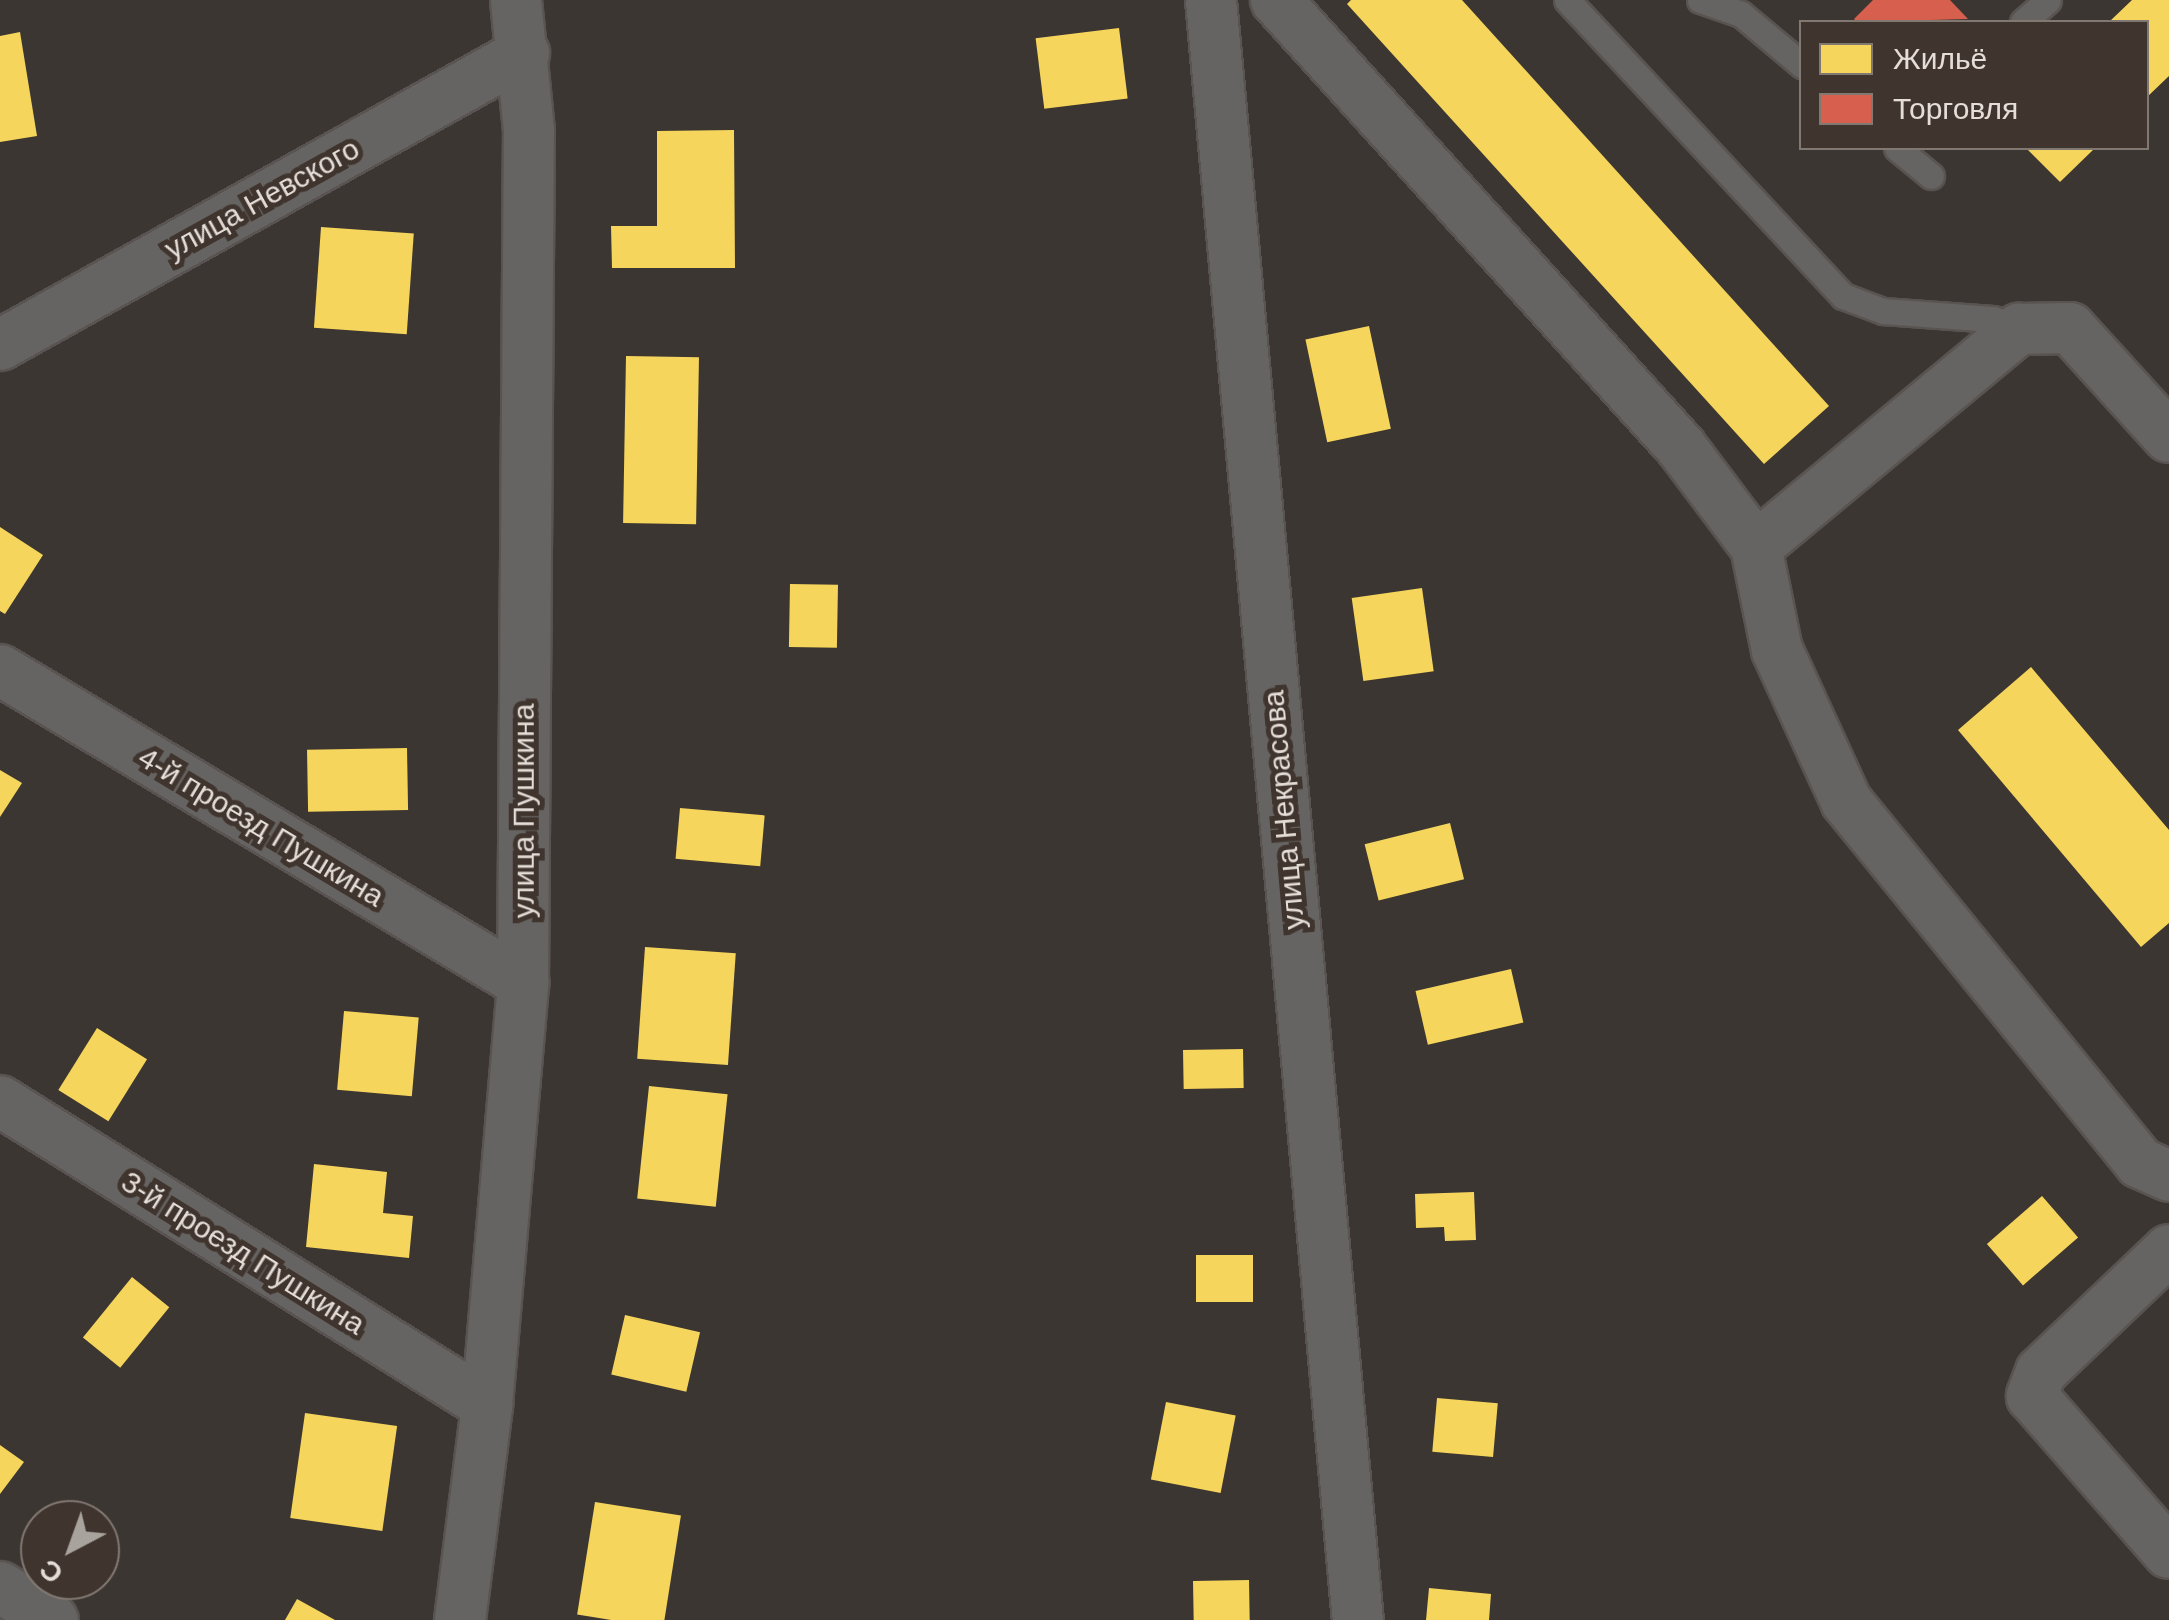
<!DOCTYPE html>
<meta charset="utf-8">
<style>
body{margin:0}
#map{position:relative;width:2169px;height:1620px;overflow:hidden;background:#3c3632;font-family:Arial,sans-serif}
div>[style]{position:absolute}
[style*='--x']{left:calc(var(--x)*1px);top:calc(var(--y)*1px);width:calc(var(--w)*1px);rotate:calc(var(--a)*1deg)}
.homes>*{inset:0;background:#f6d55c;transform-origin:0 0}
.shops>*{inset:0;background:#d6604d}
.roads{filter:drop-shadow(2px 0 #595451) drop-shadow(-2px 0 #595451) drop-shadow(0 2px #595451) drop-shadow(0 -2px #595451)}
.service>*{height:25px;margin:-12.5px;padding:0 12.5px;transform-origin:12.5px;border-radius:12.5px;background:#666462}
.minor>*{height:50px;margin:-25px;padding:0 25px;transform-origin:25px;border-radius:25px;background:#666462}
span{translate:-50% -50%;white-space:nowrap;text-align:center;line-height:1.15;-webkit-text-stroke:10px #40352e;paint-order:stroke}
.street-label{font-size:30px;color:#e4ddd8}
.legend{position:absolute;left:1799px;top:20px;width:350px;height:130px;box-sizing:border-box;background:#40352e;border:2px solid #827872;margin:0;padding:12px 18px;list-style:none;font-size:30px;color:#e4ddd8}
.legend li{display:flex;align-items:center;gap:20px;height:50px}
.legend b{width:50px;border:2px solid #827872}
.north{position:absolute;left:20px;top:1500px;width:100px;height:100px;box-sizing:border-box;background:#40352e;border:2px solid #827872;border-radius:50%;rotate:221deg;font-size:28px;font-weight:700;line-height:40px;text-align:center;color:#e4ddd8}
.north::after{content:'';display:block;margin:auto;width:35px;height:45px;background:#a9a39e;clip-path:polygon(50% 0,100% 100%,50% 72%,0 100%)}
</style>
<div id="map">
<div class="homes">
<div style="clip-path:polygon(1351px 0,1462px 0,1829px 406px,1764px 464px,1347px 4px)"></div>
<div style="clip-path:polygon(2132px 0,2169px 0,2169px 76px,2146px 98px,2146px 22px,2109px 22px)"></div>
<div style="left:1119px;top:28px;width:71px;height:84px;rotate:83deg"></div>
<div style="clip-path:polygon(20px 32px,37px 136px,0 142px,0 36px)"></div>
<div style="clip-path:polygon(734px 130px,735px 268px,612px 268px,611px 226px,657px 226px,657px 131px)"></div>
<div style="clip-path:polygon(2026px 148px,2095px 148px,2060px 182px)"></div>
<div style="left:321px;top:227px;width:93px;height:101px;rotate:4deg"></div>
<div style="left:1369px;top:326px;width:105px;height:65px;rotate:78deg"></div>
<div style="left:626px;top:356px;width:73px;height:167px;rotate:1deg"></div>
<div style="clip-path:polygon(0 527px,43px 555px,5px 614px,0 611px)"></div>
<div style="left:790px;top:584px;width:48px;height:63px;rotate:1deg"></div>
<div style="left:1422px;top:588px;width:84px;height:71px;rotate:82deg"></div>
<div style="clip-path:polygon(2031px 667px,2169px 830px,2169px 923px,2141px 947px,1958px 730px)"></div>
<div style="left:407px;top:748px;width:62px;height:100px;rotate:89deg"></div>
<div style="clip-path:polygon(0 770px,22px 783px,0 817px)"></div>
<div style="left:680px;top:808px;width:85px;height:51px;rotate:5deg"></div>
<div style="left:1450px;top:823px;width:58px;height:88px;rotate:76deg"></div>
<div style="left:645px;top:947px;width:91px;height:112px;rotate:4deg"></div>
<div style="left:1511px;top:969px;width:55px;height:98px;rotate:77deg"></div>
<div style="left:344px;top:1011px;width:75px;height:79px;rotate:5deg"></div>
<div style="left:97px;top:1028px;width:59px;height:73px;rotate:32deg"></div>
<div style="left:1243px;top:1049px;width:39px;height:60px;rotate:89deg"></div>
<div style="left:649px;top:1086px;width:79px;height:113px;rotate:6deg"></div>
<div style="clip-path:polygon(314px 1164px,387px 1172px,383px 1213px,413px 1216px,409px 1258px,306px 1247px)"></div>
<div style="clip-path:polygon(1474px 1192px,1476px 1240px,1445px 1241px,1444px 1227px,1416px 1228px,1415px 1194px)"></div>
<div style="left:2042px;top:1196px;width:55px;height:73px;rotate:49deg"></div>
<div style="left:1196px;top:1255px;width:57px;height:47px"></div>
<div style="left:132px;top:1277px;width:48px;height:78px;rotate:39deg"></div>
<div style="left:625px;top:1315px;width:77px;height:61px;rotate:13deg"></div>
<div style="left:1437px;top:1398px;width:61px;height:54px;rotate:5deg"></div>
<div style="left:1166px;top:1402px;width:71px;height:79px;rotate:11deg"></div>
<div style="left:305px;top:1413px;width:93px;height:106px;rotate:8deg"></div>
<div style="clip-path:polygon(0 1445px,24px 1462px,0 1494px)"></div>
<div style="left:595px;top:1502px;width:87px;height:114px;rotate:9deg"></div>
<div style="left:1249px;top:1580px;width:40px;height:56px;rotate:89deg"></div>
<div style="clip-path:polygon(1429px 1588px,1491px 1594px,1489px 1620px,1426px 1620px)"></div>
<div style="clip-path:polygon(297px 1599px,335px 1620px,285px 1620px)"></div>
</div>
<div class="shops">
<div style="clip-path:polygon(1873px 0,1950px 0,1968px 19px,1857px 22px,1854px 19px)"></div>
</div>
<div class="roads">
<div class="service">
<div style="--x:1567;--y:0;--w:405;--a:47"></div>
<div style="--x:1843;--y:296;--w:43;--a:20.6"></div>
<div style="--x:1883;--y:311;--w:110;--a:4.2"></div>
<div style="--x:1993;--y:319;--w:28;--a:21"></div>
<div style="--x:1700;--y:0;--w:43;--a:18.9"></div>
<div style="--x:1741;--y:14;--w:80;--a:39.9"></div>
<div style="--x:2023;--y:22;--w:33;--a:-41"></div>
<div style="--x:1897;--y:148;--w:44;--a:39.5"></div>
</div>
<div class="minor">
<div style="--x:1211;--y:0;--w:1627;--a:84.82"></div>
<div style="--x:1276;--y:0;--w:603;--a:47.82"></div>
<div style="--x:1681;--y:447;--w:125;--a:53.1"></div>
<div style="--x:1756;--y:547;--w:105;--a:78.5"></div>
<div style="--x:1777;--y:650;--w:166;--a:65.4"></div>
<div style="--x:1846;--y:801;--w:466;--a:50.9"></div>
<div style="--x:2140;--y:1163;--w:32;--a:24"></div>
<div style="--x:0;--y:345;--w:600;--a:-29.13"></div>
<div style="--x:1756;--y:547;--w:342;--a:-39.7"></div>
<div style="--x:2019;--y:329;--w:51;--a:-1.1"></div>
<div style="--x:2070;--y:328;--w:147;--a:47.8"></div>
<div style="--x:0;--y:670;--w:610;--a:30.9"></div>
<div style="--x:0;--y:1101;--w:574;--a:31.97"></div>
<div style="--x:2169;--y:1250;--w:177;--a:136.4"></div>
<div style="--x:2041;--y:1372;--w:26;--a:111"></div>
<div style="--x:2032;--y:1396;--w:208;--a:48.9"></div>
<div style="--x:0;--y:1587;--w:62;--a:31.9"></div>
<div style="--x:460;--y:1620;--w:217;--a:-82.8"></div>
<div style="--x:487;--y:1405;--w:424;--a:-85.1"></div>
<div style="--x:523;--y:983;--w:852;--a:-89.6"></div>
<div style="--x:529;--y:131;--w:132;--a:-95.7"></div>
</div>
</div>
<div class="street-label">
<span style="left:262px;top:199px;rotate:-29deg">улица Невского</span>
<span style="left:1284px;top:810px;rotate:-95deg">улица Некрасова</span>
<span style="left:524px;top:811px;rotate:-90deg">улица Пушкина</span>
<span style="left:261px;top:827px;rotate:31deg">4-й проезд Пушкина</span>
<span style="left:243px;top:1253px;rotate:32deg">3-й проезд Пушкина</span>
</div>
<ul class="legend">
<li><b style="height:28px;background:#f6d55c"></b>Жильё</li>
<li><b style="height:28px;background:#d6604d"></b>Торговля</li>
</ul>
<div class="north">С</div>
</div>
